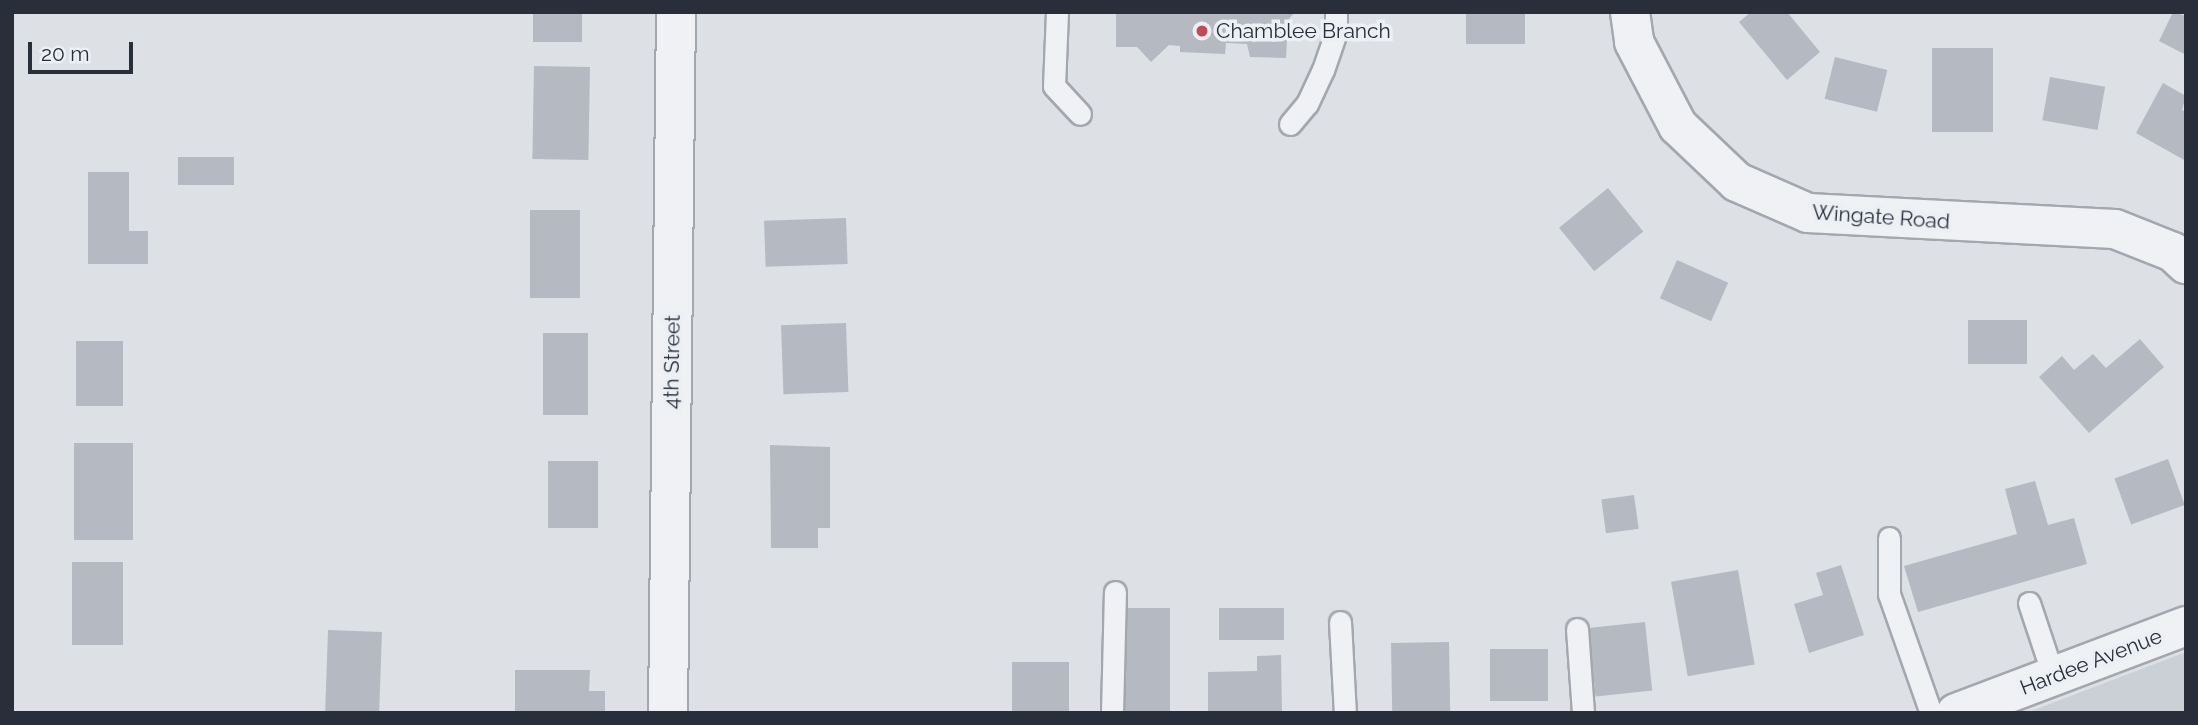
<!DOCTYPE html>
<style>
body{margin:0}
#map{position:relative;width:2198px;height:725px;overflow:hidden;background:#dde0e5;font-family:Raleway,sans-serif}
div>[style]{position:absolute}
[style*='--x']{left:calc(var(--x)*1px);top:calc(var(--y)*1px);width:calc(var(--w)*1px);rotate:calc(var(--a)*1deg)}
.built>*{inset:0;background:#cbcfd6}
.building>*{inset:0;background:#b5b9c2;transform-origin:0 0}
.roads{filter:drop-shadow(2px 0 #a3a7ae) drop-shadow(-2px 0 #a3a7ae) drop-shadow(0 2px #a3a7ae) drop-shadow(0 -2px #a3a7ae)}
.lane>*{height:21px;margin:-10.5px;padding:0 10.5px;transform-origin:10.5px;border-radius:10.5px;background:#eff1f4}
.street>*{height:38px;margin:-19px;padding:0 19px;transform-origin:19px;border-radius:19px;background:#eff1f4}
.dots>*{width:19px;height:19px;translate:-50% -50%;box-sizing:border-box;border:4px solid #eceff3;border-radius:50%}
span{translate:-50% -50%;white-space:nowrap;text-align:center;line-height:1.15;-webkit-text-stroke:7px #eceff3;paint-order:stroke}
.poi-label{font-size:21px;color:#282e3a}
.left{translate:0 -50%;text-align:left}
.street-label{font-size:21px;color:#282e3a}
.frame{position:absolute;inset:0;border:14px solid #282e3a;pointer-events:none}
.scale{position:absolute;left:28px;top:42px;width:105px;height:32px;box-sizing:border-box;border:4px solid #282e3a;border-top:0;padding-left:9px;font-size:21px;line-height:24px;white-space:nowrap;color:#282e3a;-webkit-text-stroke:5px #eceff3;paint-order:stroke}
</style>
<div id="map">
<div class="built">
<div style="clip-path:polygon(2186px 652px,2186px 713px,2026px 713px)"></div>
</div>
<div class="building">
<div style="left:533px;top:12px;width:49px;height:30px"></div>
<div style="clip-path:polygon(1116px 12px,1295px 12px,1288px 20px,1286px 58px,1250px 57px,1247px 44px,1226px 43px,1225px 54px,1180px 52px,1180px 46px,1169px 45px,1151px 62px,1137px 47px,1116px 47px)"></div>
<div style="left:1466px;top:12px;width:59px;height:32px"></div>
<div style="clip-path:polygon(1751px 12px,1787px 12px,1820px 52px,1787px 80px,1739px 22px)"></div>
<div style="clip-path:polygon(2173px 12px,2186px 16px,2186px 55px,2159px 41px)"></div>
<div style="left:1932px;top:48px;width:61px;height:84px"></div>
<div style="left:1835px;top:57px;width:54px;height:43px;rotate:14deg"></div>
<div style="left:534px;top:66px;width:56px;height:93px;rotate:1deg"></div>
<div style="left:2050px;top:77px;width:56px;height:44px;rotate:10deg"></div>
<div style="clip-path:polygon(2163px 83px,2186px 96px,2182px 110px,2186px 112px,2186px 161px,2136px 133px)"></div>
<div style="left:178px;top:157px;width:56px;height:28px"></div>
<div style="clip-path:polygon(88px 172px,129px 172px,129px 231px,148px 231px,148px 264px,88px 264px)"></div>
<div style="left:1608px;top:188px;width:56px;height:63px;rotate:51deg"></div>
<div style="left:530px;top:210px;width:50px;height:88px"></div>
<div style="left:846px;top:218px;width:46px;height:82px;rotate:88deg"></div>
<div style="left:1677px;top:260px;width:56px;height:42px;rotate:24deg"></div>
<div style="left:1968px;top:320px;width:59px;height:44px"></div>
<div style="left:846px;top:323px;width:69px;height:65px;rotate:88deg"></div>
<div style="left:543px;top:333px;width:45px;height:82px"></div>
<div style="clip-path:polygon(2140px 339px,2164px 367px,2089px 433px,2039px 377px,2062px 356px,2074px 370px,2093px 354px,2106px 368px)"></div>
<div style="left:76px;top:341px;width:47px;height:65px"></div>
<div style="left:74px;top:443px;width:59px;height:97px"></div>
<div style="clip-path:polygon(770px 445px,830px 447px,830px 528px,818px 528px,818px 548px,771px 548px)"></div>
<div style="left:2168px;top:459px;width:49px;height:57px;rotate:70deg"></div>
<div style="left:598px;top:461px;width:67px;height:50px;rotate:90deg"></div>
<div style="clip-path:polygon(2035px 481px,2048px 525px,2074px 518px,2087px 564px,1918px 612px,1904px 566px,2017px 534px,2005px 489px)"></div>
<div style="left:1634px;top:495px;width:34px;height:33px;rotate:82deg"></div>
<div style="left:72px;top:562px;width:51px;height:83px"></div>
<div style="clip-path:polygon(1841px 565px,1864px 635px,1809px 653px,1794px 604px,1823px 595px,1816px 573px)"></div>
<div style="left:1738px;top:570px;width:96px;height:68px;rotate:80deg"></div>
<div style="left:1118px;top:608px;width:52px;height:105px"></div>
<div style="left:1219px;top:608px;width:65px;height:32px"></div>
<div style="left:1645px;top:622px;width:69px;height:57px;rotate:84deg"></div>
<div style="left:328px;top:630px;width:54px;height:83px;rotate:2deg"></div>
<div style="left:1449px;top:642px;width:71px;height:58px;rotate:89deg"></div>
<div style="left:1490px;top:649px;width:58px;height:52px"></div>
<div style="clip-path:polygon(1281px 655px,1282px 713px,1208px 713px,1208px 672px,1257px 671px,1257px 656px)"></div>
<div style="left:1012px;top:662px;width:57px;height:51px"></div>
<div style="clip-path:polygon(515px 670px,590px 670px,589px 691px,605px 691px,605px 713px,515px 713px)"></div>
</div>
<div class="roads">
<div class="lane">
<div style="--x:1057;--y:12;--w:74;--a:92.3"></div>
<div style="--x:1054;--y:86;--w:38;--a:47"></div>
<div style="--x:1290;--y:124;--w:26;--a:-50"></div>
<div style="--x:1307;--y:104;--w:38;--a:-65"></div>
<div style="--x:1323;--y:70;--w:39;--a:-71"></div>
<div style="--x:1336;--y:33;--w:21;--a:-90"></div>
<div style="--x:1889;--y:538;--w:56;--a:90"></div>
<div style="--x:1889;--y:594;--w:126;--a:70.6"></div>
<div style="--x:2029;--y:603;--w:79;--a:71.6"></div>
<div style="--x:1340;--y:622;--w:91;--a:86.9"></div>
<div style="--x:1577;--y:629;--w:84;--a:85.9"></div>
<div style="--x:1112;--y:713;--w:121;--a:-88.6"></div>
</div>
<div class="street">
<div style="--x:1630;--y:12;--w:30;--a:82"></div>
<div style="--x:1634;--y:42;--w:95;--a:62.4"></div>
<div style="--x:1678;--y:126;--w:81;--a:43.5"></div>
<div style="--x:1737;--y:182;--w:77;--a:23.6"></div>
<div style="--x:1808;--y:213;--w:307;--a:3"></div>
<div style="--x:2115;--y:229;--w:62;--a:21.6"></div>
<div style="--x:2173;--y:252;--w:18;--a:43"></div>
<div style="--x:668;--y:713;--w:701;--a:-89.35"></div>
<div style="--x:1956;--y:713;--w:246;--a:-20.7"></div>
</div>
</div>
<div class="dots">
<div style="left:1202px;top:31px;background:#c14b56"></div>
</div>
<div class="poi-label">
<span class="left" style="left:1216px;top:31px">Chamblee Branch</span>
</div>
<div class="street-label">
<span style="left:1881px;top:217px;rotate:4deg">Wingate Road</span>
<span style="left:672px;top:362px;rotate:-89deg">4th Street</span>
<span style="left:2091px;top:662px;rotate:-21deg">Hardee Avenue</span>
</div>
<div class="frame"></div>
<div class="scale">20 m</div>
</div>
